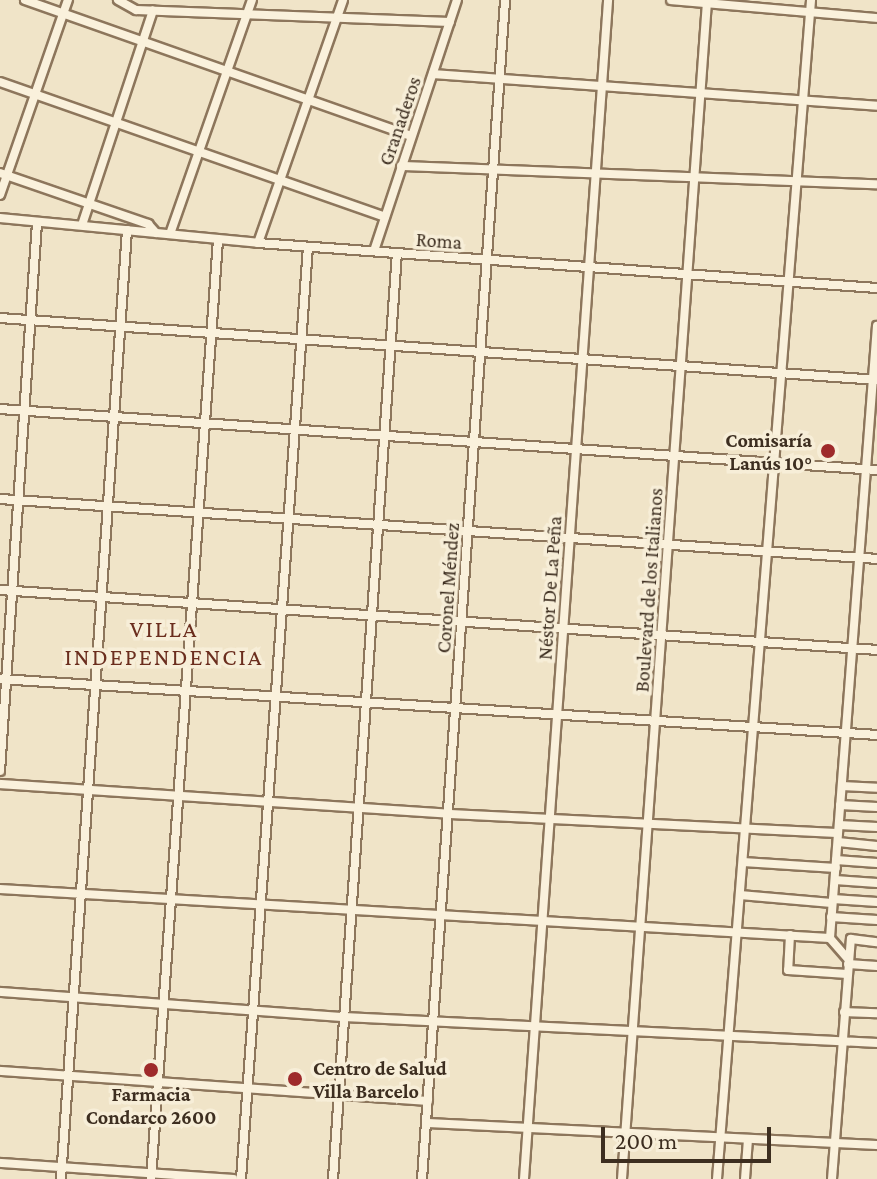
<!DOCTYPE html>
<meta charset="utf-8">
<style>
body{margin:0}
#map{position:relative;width:877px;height:1179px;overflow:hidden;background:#f0e4c8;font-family:"Crimson Pro",serif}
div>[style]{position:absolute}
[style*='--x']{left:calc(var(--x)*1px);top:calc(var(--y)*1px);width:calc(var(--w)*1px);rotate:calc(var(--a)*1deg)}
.roads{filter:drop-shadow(2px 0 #8d765c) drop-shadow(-2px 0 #8d765c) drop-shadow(0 2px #8d765c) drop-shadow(0 -2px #8d765c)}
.minor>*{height:8px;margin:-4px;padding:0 4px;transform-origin:4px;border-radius:4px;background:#faf1dc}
.dots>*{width:22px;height:22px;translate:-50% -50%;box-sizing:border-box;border:4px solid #f7eed8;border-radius:50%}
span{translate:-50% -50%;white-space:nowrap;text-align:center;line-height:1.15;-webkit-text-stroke:7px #f7eed8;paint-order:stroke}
.street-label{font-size:20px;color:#3d2e20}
.poi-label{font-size:20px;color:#3d2e20;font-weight:700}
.right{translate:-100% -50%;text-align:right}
.left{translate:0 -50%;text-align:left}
.quarter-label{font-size:24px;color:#6b2e1e;letter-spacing:2px}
.scale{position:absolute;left:601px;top:1127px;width:170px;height:36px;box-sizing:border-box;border:4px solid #3d2e20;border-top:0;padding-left:10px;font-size:24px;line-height:28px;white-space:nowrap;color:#3d2e20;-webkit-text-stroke:6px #f7eed8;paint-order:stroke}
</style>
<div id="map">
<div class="roads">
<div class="minor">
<div style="--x:25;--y:0;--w:409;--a:19.4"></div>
<div style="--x:118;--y:0;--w:21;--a:29"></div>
<div style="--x:136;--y:10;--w:314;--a:2.2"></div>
<div style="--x:671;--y:0;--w:207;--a:5"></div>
<div style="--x:433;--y:74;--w:445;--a:4.1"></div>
<div style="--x:0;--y:82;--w:408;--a:19.3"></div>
<div style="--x:401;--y:166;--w:476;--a:2.2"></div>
<div style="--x:0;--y:173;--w:157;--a:19"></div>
<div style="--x:148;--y:224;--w:12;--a:48"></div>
<div style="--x:0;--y:195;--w:207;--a:-70.8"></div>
<div style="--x:0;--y:218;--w:259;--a:5.5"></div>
<div style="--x:258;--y:243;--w:621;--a:4.16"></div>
<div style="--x:82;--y:225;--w:226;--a:-71.7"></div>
<div style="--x:170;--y:234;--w:248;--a:-70.7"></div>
<div style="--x:258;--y:243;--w:257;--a:-70.7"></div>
<div style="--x:374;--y:251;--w:264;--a:-71.7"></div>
<div style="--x:0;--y:318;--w:879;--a:4.04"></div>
<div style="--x:0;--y:409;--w:879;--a:3.98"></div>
<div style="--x:0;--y:499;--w:879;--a:3.91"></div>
<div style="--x:0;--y:590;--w:879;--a:3.91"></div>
<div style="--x:0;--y:679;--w:879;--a:3.65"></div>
<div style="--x:0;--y:771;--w:550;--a:-86.14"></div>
<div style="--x:0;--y:784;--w:450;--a:3.8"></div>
<div style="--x:449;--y:814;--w:389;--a:2.8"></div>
<div style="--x:842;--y:786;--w:35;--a:3"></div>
<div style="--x:840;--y:805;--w:37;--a:3"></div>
<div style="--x:839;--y:825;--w:38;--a:3"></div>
<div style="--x:838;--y:842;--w:39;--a:6"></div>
<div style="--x:836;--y:860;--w:41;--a:4.2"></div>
<div style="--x:743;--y:862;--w:93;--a:3.7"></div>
<div style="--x:835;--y:880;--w:42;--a:4.1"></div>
<div style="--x:0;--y:889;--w:831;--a:3.38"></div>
<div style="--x:740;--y:895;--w:92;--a:5"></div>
<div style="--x:833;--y:899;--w:44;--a:3.9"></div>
<div style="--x:831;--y:917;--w:46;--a:3.7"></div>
<div style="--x:790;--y:935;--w:35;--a:93"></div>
<div style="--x:788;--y:970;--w:59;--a:3.9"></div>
<div style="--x:848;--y:959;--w:28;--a:-131"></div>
<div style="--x:830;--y:938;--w:614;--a:-85.61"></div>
<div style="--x:848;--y:964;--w:29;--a:4"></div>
<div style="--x:0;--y:992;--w:345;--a:4.2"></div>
<div style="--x:344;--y:1017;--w:534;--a:2.79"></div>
<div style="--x:844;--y:1012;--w:33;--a:2"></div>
<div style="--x:0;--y:1071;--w:429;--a:4"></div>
<div style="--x:427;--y:1123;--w:451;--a:2.8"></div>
<div style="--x:0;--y:1163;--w:234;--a:3.9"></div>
<div style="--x:61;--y:1179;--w:951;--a:-86.02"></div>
<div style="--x:151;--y:1179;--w:942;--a:-85.92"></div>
<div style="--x:241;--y:1179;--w:934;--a:-85.89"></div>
<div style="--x:333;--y:1179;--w:928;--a:-86.05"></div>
<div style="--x:422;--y:1179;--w:1182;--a:-85.97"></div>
<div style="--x:524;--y:1179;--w:1182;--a:-85.92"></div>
<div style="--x:622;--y:1179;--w:1179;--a:-85.87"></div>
<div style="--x:717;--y:1179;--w:1183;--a:-85.44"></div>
<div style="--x:745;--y:1179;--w:40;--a:-85.7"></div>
<div style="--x:832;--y:1179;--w:241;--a:-85.5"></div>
<div style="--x:851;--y:939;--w:26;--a:7"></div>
</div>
</div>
<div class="dots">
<div style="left:828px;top:451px;background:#9e2a2b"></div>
<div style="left:151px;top:1070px;background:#9e2a2b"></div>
<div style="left:295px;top:1079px;background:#9e2a2b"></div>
</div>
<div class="street-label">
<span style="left:400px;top:121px;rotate:-71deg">Granaderos</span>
<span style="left:439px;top:241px;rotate:4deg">Roma</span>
<span style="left:448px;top:588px;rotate:-86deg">Coronel Méndez</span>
<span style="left:550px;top:588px;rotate:-86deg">Néstor De La Peña</span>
<span style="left:649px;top:590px;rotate:-86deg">Boulevard de los Italianos</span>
</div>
<div class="poi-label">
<span class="right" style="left:812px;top:452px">Comisaría<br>Lanús 10°</span>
<span class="left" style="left:313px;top:1080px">Centro de Salud<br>Villa Barcelo</span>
<span style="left:151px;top:1106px">Farmacia<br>Condarco 2600</span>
</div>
<div class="quarter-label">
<span style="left:164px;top:643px">VILLA<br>INDEPENDENCIA</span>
</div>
<div class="scale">200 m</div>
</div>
